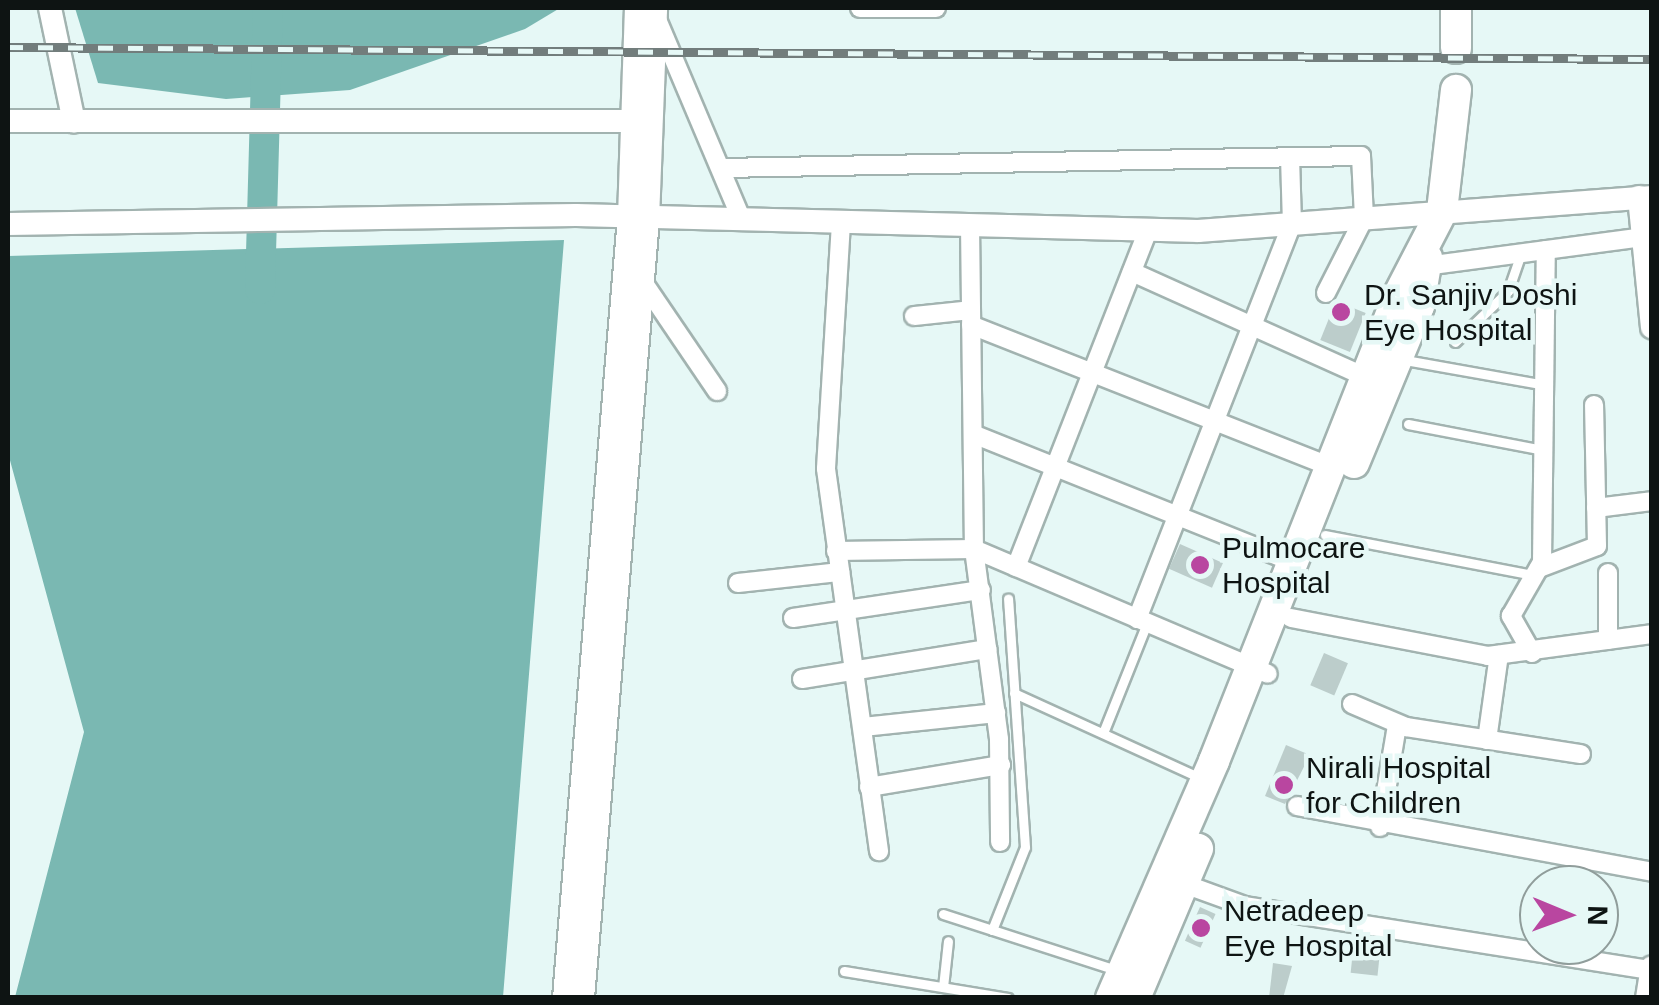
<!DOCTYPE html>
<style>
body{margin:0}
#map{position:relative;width:1659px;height:1005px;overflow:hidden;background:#e6f8f6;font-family:Helvetica,sans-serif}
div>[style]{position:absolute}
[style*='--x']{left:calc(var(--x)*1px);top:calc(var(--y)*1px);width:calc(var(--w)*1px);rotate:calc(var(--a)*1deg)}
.water>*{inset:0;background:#7ab8b2}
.river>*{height:30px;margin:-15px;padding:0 15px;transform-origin:15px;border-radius:15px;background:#7ab8b2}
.building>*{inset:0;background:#bccdcb;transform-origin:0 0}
.roads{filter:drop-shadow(2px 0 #a2b3b0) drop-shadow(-2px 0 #a2b3b0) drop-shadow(0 2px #a2b3b0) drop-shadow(0 -2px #a2b3b0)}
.service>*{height:9px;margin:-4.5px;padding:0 4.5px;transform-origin:4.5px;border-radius:4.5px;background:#fff}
.minor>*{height:18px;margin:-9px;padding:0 9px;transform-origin:9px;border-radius:9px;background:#fff}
.tertiary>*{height:22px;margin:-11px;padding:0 11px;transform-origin:11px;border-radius:11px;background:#fff}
.trunk>*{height:30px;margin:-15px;padding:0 15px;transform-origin:15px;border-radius:15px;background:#fff}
.rail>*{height:9px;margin-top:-4.5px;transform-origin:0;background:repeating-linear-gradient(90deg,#e6f8f6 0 15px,#727d7c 0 30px);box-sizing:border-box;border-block:2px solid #727d7c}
.dots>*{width:28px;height:28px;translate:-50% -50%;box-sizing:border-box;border:5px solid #e6f8f6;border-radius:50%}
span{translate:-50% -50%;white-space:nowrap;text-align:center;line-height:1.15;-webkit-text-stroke:9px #e6f8f6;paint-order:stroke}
.poi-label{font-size:30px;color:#0e1413}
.left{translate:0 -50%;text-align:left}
.frame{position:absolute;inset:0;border:10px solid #0e1413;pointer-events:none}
.north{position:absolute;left:1519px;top:865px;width:100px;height:100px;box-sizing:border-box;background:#e6f8f6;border:2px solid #909d9b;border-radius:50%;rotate:91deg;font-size:28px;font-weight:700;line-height:40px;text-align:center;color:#0e1413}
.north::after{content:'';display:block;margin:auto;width:35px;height:45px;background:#b946a0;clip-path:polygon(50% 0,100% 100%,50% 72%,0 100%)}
</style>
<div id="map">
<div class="water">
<div style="clip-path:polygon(75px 8px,560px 8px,525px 29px,350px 90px,226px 99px,98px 83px)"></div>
<div style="clip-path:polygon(564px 240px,503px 997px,15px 997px,84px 732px,8px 453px,8px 256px)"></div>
</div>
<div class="river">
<div style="--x:260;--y:289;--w:281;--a:-88.4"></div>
</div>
<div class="building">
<div style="left:1336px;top:301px;width:32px;height:42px;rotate:22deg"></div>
<div style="left:1180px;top:544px;width:47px;height:27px;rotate:24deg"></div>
<div style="left:1324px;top:653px;width:26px;height:35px;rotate:23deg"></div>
<div style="clip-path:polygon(1286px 745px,1310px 755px,1285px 804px,1265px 796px)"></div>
<div style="left:1200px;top:907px;width:17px;height:37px;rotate:24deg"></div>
<div style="left:1354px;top:941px;width:27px;height:32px;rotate:6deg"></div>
<div style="clip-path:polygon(1273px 963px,1292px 966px,1283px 998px,1269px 998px)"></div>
</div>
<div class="roads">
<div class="service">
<div style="--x:1455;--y:342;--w:74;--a:-43.9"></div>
<div style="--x:1508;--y:291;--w:39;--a:-71"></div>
<div style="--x:1405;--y:360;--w:142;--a:10.1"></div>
<div style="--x:1408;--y:424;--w:137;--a:10.9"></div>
<div style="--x:1325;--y:535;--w:212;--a:10.9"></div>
<div style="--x:1014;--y:693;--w:208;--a:24.5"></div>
<div style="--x:1103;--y:733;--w:118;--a:-68.2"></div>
<div style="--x:943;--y:914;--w:182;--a:17.9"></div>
<div style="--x:992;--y:930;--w:89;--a:-68.3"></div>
<div style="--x:1025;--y:847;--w:249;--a:-93.9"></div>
<div style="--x:844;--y:971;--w:166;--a:9.3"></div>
<div style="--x:943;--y:987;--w:46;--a:-83.8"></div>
</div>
<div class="minor">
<div style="--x:860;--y:8;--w:76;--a:0"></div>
<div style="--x:656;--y:17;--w:221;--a:67.1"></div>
<div style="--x:722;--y:168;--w:639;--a:-1.08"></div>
<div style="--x:1361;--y:156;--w:62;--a:87.2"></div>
<div style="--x:1364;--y:218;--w:84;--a:116.9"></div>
<div style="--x:841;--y:223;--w:246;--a:93.5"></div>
<div style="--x:826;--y:469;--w:386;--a:82.1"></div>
<div style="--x:970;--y:225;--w:324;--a:89.3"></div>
<div style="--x:974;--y:549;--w:192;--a:82.5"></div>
<div style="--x:999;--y:739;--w:103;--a:89.4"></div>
<div style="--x:1426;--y:266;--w:219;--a:-7.6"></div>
<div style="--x:1132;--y:272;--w:256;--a:24.2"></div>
<div style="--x:643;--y:282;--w:132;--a:55.8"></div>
<div style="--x:914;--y:316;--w:57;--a:-6"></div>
<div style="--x:971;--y:325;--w:387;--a:21.5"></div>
<div style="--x:973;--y:434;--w:345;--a:21.8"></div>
<div style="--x:1596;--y:508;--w:56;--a:-7.1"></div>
<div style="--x:836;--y:551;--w:138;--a:-0.8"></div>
<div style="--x:974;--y:549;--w:319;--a:23"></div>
<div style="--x:1016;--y:567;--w:362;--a:-68.6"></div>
<div style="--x:1539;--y:568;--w:62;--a:-20.8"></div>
<div style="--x:1597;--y:546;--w:141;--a:-91.2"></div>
<div style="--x:1608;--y:573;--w:67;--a:90"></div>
<div style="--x:738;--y:583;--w:103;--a:-6.2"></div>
<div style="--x:793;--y:618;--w:190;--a:-8.5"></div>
<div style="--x:1291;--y:618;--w:201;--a:10.9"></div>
<div style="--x:1488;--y:656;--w:165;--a:-7.6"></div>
<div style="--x:1137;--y:619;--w:424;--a:-68.6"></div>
<div style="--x:1292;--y:224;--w:66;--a:-91.7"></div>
<div style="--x:1532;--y:653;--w:43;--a:-119.6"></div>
<div style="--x:1511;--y:616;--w:62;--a:-60.1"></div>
<div style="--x:1542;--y:562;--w:312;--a:-89.3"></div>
<div style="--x:802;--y:679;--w:188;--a:-9.2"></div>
<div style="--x:1352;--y:704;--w:59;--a:23.1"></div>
<div style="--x:1406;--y:727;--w:177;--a:8.8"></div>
<div style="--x:863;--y:727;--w:134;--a:-6"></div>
<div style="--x:1487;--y:740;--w:86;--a:-82"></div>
<div style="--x:869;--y:787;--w:134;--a:-9.5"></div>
<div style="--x:1297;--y:806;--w:361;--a:10.5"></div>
<div style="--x:1380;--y:827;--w:103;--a:-80.5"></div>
<div style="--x:1176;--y:881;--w:73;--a:19.9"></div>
<div style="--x:1245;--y:906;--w:411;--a:9"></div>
</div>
<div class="tertiary">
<div style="--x:50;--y:8;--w:116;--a:78.1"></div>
<div style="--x:8;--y:121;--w:638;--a:0"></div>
<div style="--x:1639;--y:197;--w:131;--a:84.3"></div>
<div style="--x:8;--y:224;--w:568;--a:-0.91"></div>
<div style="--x:576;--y:215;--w:623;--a:1.47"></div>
<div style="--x:1199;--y:231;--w:454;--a:-4.3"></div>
<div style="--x:564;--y:998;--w:783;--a:-85.24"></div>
<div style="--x:629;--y:218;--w:210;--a:-88.1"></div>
<div style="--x:583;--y:998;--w:782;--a:-85.23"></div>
<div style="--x:648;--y:219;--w:211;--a:-87.8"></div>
<div style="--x:1647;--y:998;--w:31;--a:-81"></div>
</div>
<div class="trunk">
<div style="--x:1456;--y:8;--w:40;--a:90"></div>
<div style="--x:1354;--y:463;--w:170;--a:-67.5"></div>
<div style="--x:1419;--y:306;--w:49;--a:-80.5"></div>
<div style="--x:1111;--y:998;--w:258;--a:-66.5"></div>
<div style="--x:1214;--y:761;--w:500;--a:-68.41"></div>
<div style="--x:1398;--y:296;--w:96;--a:-62.6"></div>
<div style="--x:1442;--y:211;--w:122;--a:-83.4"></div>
<div style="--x:1135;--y:998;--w:162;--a:-67.1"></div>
</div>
</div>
<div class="rail">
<div style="--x:8;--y:47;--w:1644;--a:0.42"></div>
</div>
<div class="dots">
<div style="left:1341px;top:312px;background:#b946a0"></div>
<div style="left:1200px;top:565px;background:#b946a0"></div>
<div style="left:1284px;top:785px;background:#b946a0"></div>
<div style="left:1201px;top:928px;background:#b946a0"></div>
</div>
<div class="poi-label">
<span class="left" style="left:1364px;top:312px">Dr. Sanjiv Doshi<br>Eye Hospital</span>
<span class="left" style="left:1222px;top:565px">Pulmocare<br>Hospital</span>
<span class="left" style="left:1306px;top:785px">Nirali Hospital<br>for Children</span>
<span class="left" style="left:1224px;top:928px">Netradeep<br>Eye Hospital</span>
</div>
<div class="frame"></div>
<div class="north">N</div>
</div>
